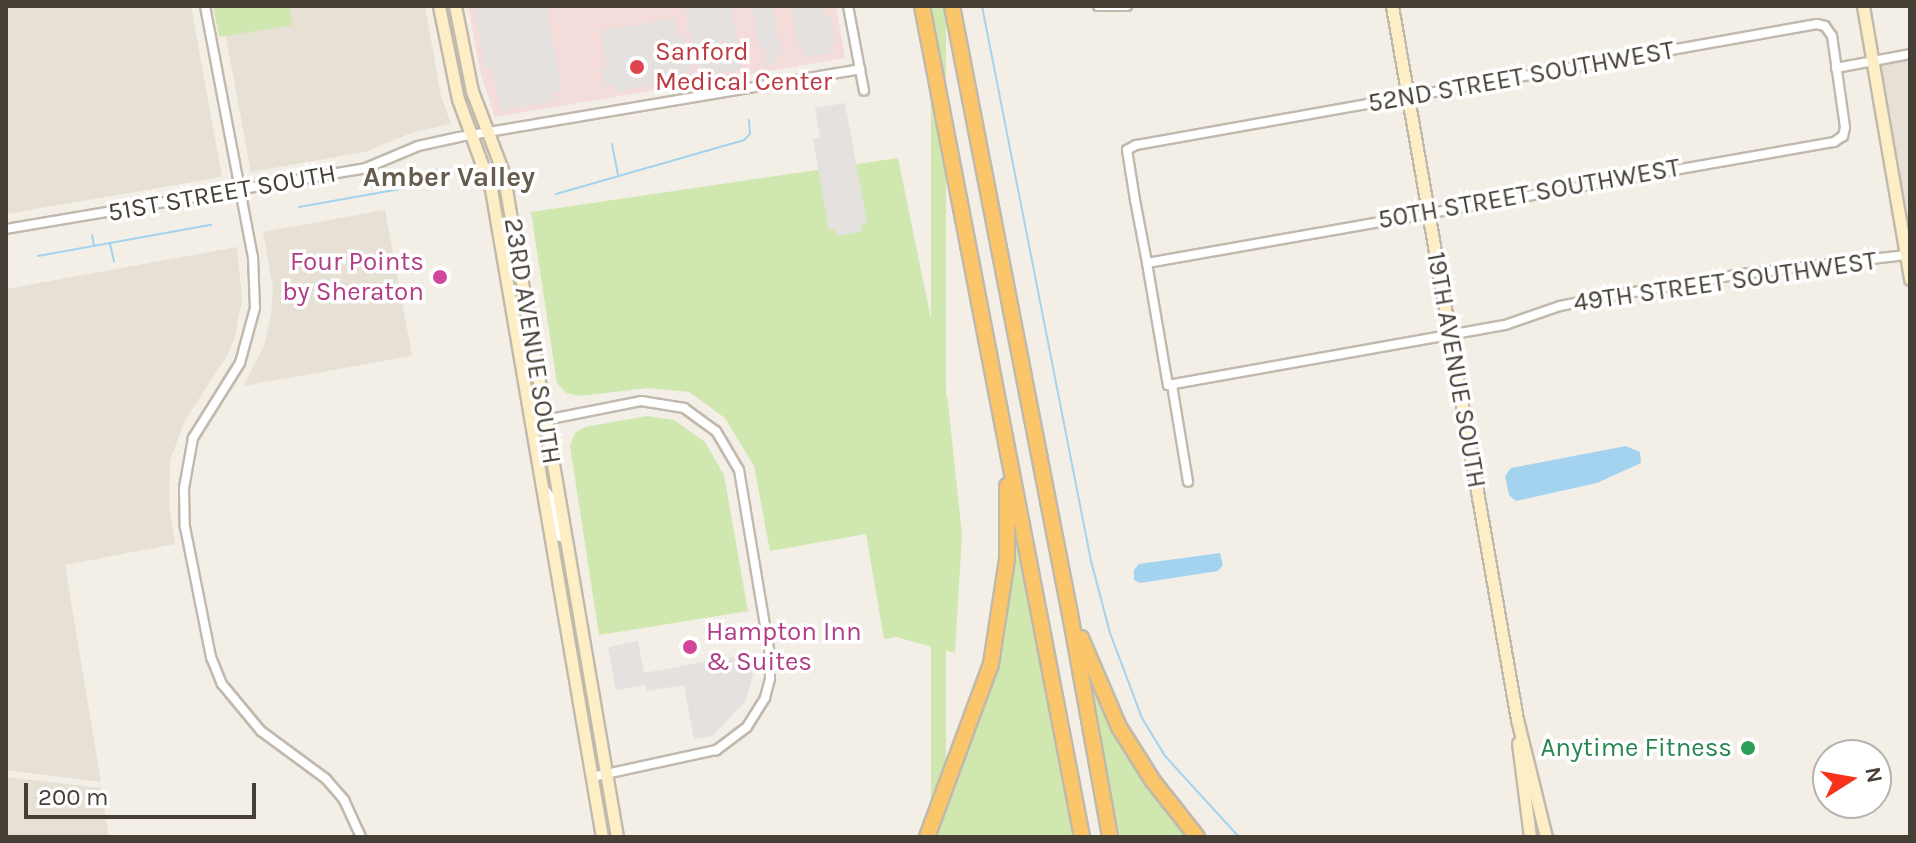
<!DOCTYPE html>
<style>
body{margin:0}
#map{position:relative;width:1916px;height:843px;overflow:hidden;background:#f3efe6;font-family:Karla,sans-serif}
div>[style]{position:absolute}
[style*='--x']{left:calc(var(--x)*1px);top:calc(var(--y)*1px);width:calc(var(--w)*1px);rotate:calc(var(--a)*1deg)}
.residential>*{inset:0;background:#e7e0d5}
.medical>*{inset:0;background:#f3dcda}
.green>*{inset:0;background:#d0e7b0;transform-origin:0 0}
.parking>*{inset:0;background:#e4e1de}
.water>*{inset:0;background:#a3d3ef}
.stream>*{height:2px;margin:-1px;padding:0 1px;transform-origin:1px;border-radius:1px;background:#a3d3ef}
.roads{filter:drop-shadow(2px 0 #c1b9ac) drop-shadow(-2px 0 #c1b9ac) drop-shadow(0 2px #c1b9ac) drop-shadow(0 -2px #c1b9ac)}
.street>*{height:8px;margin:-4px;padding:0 4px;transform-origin:4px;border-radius:4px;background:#fff}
.secondary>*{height:11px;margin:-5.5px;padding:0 5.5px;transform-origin:5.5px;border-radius:5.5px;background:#fdeec6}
.highway>*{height:14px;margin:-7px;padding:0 7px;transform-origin:7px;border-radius:7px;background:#fbc569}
.dots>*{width:22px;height:22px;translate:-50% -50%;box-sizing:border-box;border:4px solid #fff;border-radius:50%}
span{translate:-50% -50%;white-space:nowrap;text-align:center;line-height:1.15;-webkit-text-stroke:7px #fff;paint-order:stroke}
.health-label{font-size:26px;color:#be3a42}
.left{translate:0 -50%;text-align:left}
.street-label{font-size:26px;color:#463f36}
.hotel-label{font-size:26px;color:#b23c85}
.right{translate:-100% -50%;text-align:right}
.leisure-label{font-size:26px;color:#27864d}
.neighbourhood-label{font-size:28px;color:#685c4d;font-weight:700}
.frame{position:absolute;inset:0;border:8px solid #463f36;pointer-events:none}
.north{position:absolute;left:1812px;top:739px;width:80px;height:80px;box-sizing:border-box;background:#fff;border:2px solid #b5b2af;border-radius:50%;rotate:79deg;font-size:22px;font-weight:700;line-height:32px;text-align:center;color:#463f36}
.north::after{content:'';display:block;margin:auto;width:28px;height:36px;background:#f6331a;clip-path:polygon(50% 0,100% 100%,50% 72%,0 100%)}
.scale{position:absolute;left:24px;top:783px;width:232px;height:36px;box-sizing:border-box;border:4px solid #463f36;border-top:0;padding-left:10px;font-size:24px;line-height:28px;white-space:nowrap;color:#463f36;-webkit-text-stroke:6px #fff;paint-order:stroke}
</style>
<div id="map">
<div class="residential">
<div style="clip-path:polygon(6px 6px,191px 6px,222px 177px,6px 214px)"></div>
<div style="clip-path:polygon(220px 6px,425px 6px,441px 96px,451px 124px,414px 132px,365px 152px,251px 172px)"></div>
<div style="clip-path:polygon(1910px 58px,1910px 248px,1879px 64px)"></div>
<div style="clip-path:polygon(385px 210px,412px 356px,243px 386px,264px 346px,271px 315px,273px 288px,263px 232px)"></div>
<div style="clip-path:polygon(237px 247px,242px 299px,235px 336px,228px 354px,184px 422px,170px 461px,169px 505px,175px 544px,65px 565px,101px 782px,6px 770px,6px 289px)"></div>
<div style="clip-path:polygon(6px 777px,101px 788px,109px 837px,6px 837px)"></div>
</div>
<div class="medical">
<div style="clip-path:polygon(468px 6px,836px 6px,845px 58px,495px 117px,481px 75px)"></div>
</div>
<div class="green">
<div style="clip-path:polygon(213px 6px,289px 6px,293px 25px,219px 37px)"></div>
<div style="left:931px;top:6px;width:15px;height:846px"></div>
<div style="clip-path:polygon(898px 158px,948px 402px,962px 535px,955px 653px,896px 637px,884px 639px,866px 534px,770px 551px,754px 466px,725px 418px,689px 392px,648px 388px,580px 396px,566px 393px,557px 383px,531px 212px)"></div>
<div style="clip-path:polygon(647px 416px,674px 420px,705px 442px,724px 475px,748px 611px,599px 635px,570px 446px,575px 433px,585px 427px)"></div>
<div style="clip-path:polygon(1019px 542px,1074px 837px,931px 837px,1002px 639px,1012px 544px)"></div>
<div style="clip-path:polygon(1092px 675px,1192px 837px,1120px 837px,1087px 677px)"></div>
</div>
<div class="parking">
<div style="clip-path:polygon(546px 6px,562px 90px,555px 92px,556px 100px,503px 110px,499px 104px,492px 68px,486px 69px,474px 7px)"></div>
<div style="clip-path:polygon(685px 6px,731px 7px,738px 47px,733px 51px,739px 56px,741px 69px,705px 76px,704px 70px,698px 71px)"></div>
<div style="clip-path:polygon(752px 6px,772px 6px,781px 53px,774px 55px,776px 63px,767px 65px,765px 48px,759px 49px)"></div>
<div style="clip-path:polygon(791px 6px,830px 6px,823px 10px,824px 17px,831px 16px,836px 43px,829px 45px,831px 53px,806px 57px,805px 49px,799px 49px)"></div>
<div style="clip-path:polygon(675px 18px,678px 37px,685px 36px,691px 70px,685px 72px,686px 79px,615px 92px,613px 85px,604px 86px,601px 68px,607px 66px,601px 31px)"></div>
<div style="clip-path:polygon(845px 103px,867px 222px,861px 223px,863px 231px,836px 236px,835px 229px,829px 230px,813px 139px,820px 137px,815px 108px)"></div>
<div style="clip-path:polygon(638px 641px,644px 673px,749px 654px,753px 676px,745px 702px,712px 736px,694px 739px,684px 685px,647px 691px,646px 685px,616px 690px,608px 647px)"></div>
</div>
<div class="water">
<div style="clip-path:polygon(1626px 446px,1640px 452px,1641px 463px,1597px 483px,1516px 501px,1509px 495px,1505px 476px,1511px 468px)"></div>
<div style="clip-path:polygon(1220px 553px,1223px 565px,1218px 571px,1140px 583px,1134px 580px,1134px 570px,1139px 564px)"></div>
</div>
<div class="stream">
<div style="--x:982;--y:6;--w:566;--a:78.89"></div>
<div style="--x:1091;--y:561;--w:74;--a:75.2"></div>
<div style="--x:1110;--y:633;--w:91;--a:69.4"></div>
<div style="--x:1142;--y:718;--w:44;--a:58.8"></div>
<div style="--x:1165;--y:756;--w:110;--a:47.6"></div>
<div style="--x:612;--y:144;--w:31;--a:79"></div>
<div style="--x:556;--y:194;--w:196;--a:-16"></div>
<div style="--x:744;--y:140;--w:8;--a:-45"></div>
<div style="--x:750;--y:134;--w:14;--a:-94"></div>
<div style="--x:299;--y:207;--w:120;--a:-10.1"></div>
<div style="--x:417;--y:186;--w:26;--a:-39"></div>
<div style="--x:92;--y:235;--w:10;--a:79"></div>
<div style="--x:110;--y:244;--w:18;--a:77"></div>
<div style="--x:38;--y:256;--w:176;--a:-10.2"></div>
</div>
<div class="roads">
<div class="street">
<div style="--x:205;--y:6;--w:256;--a:79.2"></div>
<div style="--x:253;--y:257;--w:51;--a:87.8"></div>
<div style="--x:255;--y:308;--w:57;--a:105.3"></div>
<div style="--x:240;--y:363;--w:89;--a:122.1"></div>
<div style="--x:193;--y:438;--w:51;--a:100.2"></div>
<div style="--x:184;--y:488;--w:39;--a:89"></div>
<div style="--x:185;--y:527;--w:133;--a:78.7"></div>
<div style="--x:211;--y:657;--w:29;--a:68"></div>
<div style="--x:222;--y:684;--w:61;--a:50.3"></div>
<div style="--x:261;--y:731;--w:81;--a:36.4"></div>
<div style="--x:326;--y:779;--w:28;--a:49"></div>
<div style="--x:344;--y:800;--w:41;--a:65.3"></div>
<div style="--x:848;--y:6;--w:86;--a:79.3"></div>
<div style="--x:1098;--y:6;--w:29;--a:0"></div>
<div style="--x:1836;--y:68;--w:75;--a:-10.7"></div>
<div style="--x:6;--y:229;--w:365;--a:-9.6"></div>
<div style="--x:366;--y:168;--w:56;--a:-22.9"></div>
<div style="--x:418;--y:146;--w:42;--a:-12.4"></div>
<div style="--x:459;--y:137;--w:407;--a:-9.6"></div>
<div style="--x:1147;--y:263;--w:698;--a:-9.99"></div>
<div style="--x:1834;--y:142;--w:11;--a:-34"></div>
<div style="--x:1843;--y:136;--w:9;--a:-77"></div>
<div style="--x:1845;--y:127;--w:92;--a:-98.1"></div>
<div style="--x:1832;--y:36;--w:12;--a:-125"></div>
<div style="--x:1825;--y:26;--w:8;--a:-166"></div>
<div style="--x:1817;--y:24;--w:692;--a:169.92"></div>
<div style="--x:1136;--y:145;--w:10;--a:151"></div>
<div style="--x:1127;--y:150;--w:51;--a:80.9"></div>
<div style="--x:1135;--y:200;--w:64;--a:79.2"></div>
<div style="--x:1147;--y:263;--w:113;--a:80.3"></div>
<div style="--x:1166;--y:374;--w:11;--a:80"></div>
<div style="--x:1168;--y:385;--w:342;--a:-10.1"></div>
<div style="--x:1505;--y:325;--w:58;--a:-19.1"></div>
<div style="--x:1560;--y:306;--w:51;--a:-11.3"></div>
<div style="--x:1610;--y:296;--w:134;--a:-9.5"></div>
<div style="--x:1742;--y:274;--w:165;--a:-6.6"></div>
<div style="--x:1172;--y:385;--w:98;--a:80.6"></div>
<div style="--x:530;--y:423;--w:113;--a:-11.2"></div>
<div style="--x:641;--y:401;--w:44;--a:9.2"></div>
<div style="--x:684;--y:408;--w:39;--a:36"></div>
<div style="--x:716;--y:431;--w:45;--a:59.5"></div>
<div style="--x:739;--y:470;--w:188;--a:80.5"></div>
<div style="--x:770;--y:655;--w:24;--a:90"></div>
<div style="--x:770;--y:679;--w:20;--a:105"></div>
<div style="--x:765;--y:698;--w:34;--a:122"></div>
<div style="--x:747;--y:727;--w:39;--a:143"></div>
<div style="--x:716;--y:750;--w:127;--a:167.7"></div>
<div style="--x:541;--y:485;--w:14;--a:51"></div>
<div style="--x:550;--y:496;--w:41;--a:78.7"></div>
<div style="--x:558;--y:536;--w:9;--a:21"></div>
</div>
<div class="secondary">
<div style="--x:439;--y:6;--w:95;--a:78.5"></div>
<div style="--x:458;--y:99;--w:96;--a:69.9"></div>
<div style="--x:491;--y:189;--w:657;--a:80.28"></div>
<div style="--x:455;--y:6;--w:87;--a:78.7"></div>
<div style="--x:472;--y:91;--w:87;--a:69.1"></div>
<div style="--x:503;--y:172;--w:675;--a:80.27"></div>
<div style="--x:1392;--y:6;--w:724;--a:80.06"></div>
<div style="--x:1517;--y:719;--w:122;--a:76.2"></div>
<div style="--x:1863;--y:6;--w:277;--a:80.2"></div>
<div style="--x:1518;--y:743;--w:95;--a:82.7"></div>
</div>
<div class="highway">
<div style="--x:922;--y:6;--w:846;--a:79.1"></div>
<div style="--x:952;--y:6;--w:619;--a:79.02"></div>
<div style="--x:1070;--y:614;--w:227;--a:79.8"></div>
<div style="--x:1081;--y:638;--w:97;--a:66.9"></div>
<div style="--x:1119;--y:727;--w:64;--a:57.8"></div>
<div style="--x:1153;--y:781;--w:71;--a:51.8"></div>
<div style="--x:927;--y:837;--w:184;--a:-69.7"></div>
<div style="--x:991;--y:664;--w:106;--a:-81.3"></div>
<div style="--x:1007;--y:559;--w:73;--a:-90"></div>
</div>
</div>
<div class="dots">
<div style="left:637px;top:67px;background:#e0444e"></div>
<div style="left:440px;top:277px;background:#d1479c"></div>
<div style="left:690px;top:647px;background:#d1479c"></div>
<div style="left:1748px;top:748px;background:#2e9e5b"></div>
</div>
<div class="health-label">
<span class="left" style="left:655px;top:67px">Sanford<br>Medical Center</span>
</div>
<div class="street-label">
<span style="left:1521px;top:77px;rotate:-10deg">52ND STREET SOUTHWEST</span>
<span style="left:222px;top:193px;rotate:-10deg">51ST STREET SOUTH</span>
<span style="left:1529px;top:194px;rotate:-10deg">50TH STREET SOUTHWEST</span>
<span style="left:1725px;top:282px;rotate:-8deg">49TH STREET SOUTHWEST</span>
<span style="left:532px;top:341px;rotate:81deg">23RD AVENUE SOUTH</span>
<span style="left:1456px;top:370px;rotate:80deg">19TH AVENUE SOUTH</span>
</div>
<div class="hotel-label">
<span class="right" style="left:424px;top:277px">Four Points<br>by Sheraton</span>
<span class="left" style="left:706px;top:647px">Hampton Inn<br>&amp; Suites</span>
</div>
<div class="leisure-label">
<span class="right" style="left:1732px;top:748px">Anytime Fitness</span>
</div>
<div class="neighbourhood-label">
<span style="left:449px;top:177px">Amber Valley</span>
</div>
<div class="frame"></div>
<div class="north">N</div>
<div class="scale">200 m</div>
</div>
